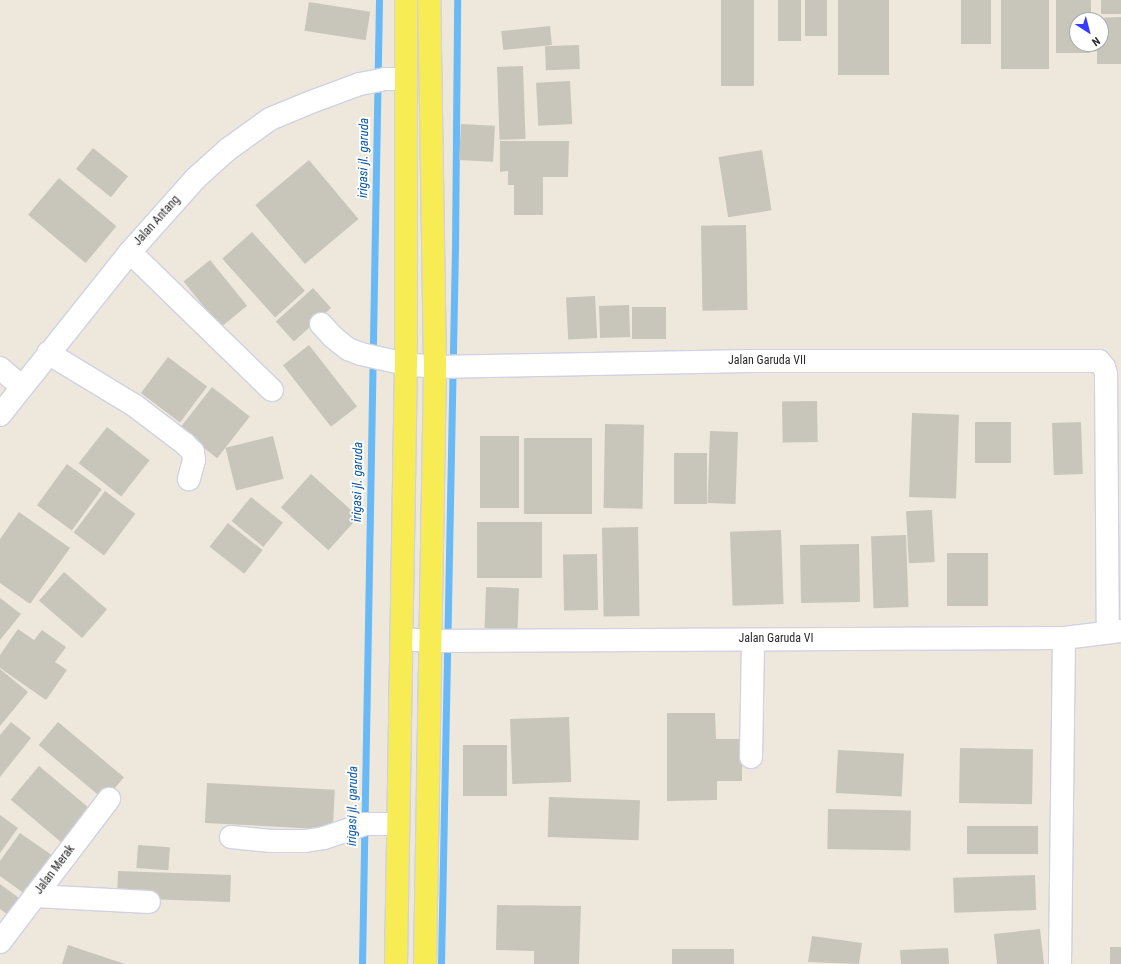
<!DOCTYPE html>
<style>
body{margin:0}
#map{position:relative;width:1121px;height:964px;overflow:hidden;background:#ede8db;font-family:"Roboto Condensed",sans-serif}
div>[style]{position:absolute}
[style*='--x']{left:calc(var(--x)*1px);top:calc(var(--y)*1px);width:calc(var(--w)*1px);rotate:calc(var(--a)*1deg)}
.stream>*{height:7px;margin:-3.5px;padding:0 3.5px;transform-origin:3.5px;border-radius:3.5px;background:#68b9f5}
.building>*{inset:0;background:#c8c5bb;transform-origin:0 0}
.roads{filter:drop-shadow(1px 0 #d0d1e4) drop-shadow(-1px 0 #d0d1e4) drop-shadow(0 1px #d0d1e4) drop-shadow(0 -1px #d0d1e4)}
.minor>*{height:22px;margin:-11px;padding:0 11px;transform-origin:11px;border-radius:11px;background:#fff}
.major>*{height:22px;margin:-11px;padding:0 11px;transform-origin:11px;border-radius:11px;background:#f8ec55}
span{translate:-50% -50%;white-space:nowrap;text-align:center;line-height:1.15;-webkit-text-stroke:4px #fff;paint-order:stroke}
.street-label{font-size:12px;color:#2a2a2a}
.water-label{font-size:13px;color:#0654a2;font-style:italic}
.north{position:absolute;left:1069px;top:12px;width:40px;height:40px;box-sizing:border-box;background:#fff;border:1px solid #aaa;border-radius:50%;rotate:144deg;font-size:11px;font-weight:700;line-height:16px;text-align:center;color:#2a2a2a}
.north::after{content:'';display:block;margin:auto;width:14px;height:18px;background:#363cff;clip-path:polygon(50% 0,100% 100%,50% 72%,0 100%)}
</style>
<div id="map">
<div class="stream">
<div style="--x:362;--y:964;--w:964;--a:-88.99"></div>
<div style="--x:441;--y:964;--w:714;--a:-88.88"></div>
<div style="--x:455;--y:250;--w:250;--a:-89.5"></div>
</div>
<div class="building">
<div style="left:721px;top:0;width:33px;height:86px"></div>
<div style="left:778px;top:0;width:23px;height:41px"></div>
<div style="left:805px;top:0;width:22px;height:36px"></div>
<div style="left:838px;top:0;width:51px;height:75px"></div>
<div style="left:961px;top:0;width:30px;height:44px"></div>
<div style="left:1001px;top:0;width:48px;height:69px"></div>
<div style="clip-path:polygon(1056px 0,1091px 0,1091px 20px,1077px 20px,1077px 44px,1090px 44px,1090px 53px,1056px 53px)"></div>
<div style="left:1101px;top:0;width:20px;height:14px"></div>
<div style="left:309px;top:2px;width:62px;height:29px;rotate:9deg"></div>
<div style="clip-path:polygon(1121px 17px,1121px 64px,1097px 64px,1097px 44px,1101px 44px,1101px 20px,1096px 20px,1096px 18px)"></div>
<div style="left:550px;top:26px;width:19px;height:49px;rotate:84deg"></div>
<div style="left:579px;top:45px;width:24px;height:34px;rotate:88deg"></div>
<div style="left:523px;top:66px;width:73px;height:26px;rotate:88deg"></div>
<div style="left:570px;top:81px;width:43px;height:34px;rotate:87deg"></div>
<div style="left:461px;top:124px;width:34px;height:36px;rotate:3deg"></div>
<div style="clip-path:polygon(500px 141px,569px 141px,568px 177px,543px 177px,543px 215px,514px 215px,514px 185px,508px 185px,508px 171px,500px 172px)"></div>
<div style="left:93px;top:148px;width:45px;height:27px;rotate:39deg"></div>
<div style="left:762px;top:150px;width:61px;height:44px;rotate:81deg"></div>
<div style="left:309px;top:160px;width:77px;height:70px;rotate:50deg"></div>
<div style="left:59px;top:178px;width:75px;height:48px;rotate:40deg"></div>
<div style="left:746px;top:225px;width:85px;height:45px;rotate:89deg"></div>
<div style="left:252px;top:232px;width:79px;height:40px;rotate:48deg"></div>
<div style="left:210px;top:260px;width:59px;height:34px;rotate:51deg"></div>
<div style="left:313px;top:288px;width:27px;height:50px;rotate:48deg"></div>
<div style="left:595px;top:296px;width:42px;height:29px;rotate:87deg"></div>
<div style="left:629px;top:305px;width:32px;height:30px;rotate:88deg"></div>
<div style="left:632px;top:307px;width:34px;height:32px"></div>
<div style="left:309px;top:345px;width:78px;height:33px;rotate:52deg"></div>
<div style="left:168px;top:357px;width:49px;height:45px;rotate:37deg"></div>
<div style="left:212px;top:387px;width:48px;height:53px;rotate:38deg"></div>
<div style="left:817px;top:401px;width:41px;height:35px;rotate:89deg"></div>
<div style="left:912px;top:413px;width:47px;height:84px;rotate:2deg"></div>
<div style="left:975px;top:422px;width:36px;height:41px"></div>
<div style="left:1081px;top:422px;width:52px;height:29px;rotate:88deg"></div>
<div style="left:605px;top:424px;width:39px;height:84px;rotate:1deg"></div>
<div style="left:107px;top:427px;width:54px;height:46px;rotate:38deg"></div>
<div style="left:710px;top:431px;width:28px;height:72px;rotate:2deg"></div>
<div style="left:273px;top:436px;width:44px;height:49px;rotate:76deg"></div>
<div style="left:519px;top:436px;width:72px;height:39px;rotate:90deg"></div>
<div style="left:592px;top:438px;width:76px;height:68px;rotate:90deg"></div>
<div style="left:674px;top:453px;width:33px;height:51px"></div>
<div style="left:67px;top:464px;width:43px;height:51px;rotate:36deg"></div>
<div style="left:311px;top:474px;width:64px;height:45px;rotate:42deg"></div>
<div style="left:105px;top:491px;width:38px;height:52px;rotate:37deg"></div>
<div style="left:251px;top:497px;width:41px;height:31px;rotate:39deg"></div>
<div style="left:932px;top:510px;width:52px;height:26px;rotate:87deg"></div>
<div style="clip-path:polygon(19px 512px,70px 548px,30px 604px,0 583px,0 539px)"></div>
<div style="left:477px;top:522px;width:65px;height:56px"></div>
<div style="left:228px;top:523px;width:44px;height:30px;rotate:38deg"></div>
<div style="left:638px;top:527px;width:89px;height:36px;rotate:89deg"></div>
<div style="left:781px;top:530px;width:74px;height:51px;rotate:88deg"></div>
<div style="left:906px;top:535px;width:72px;height:35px;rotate:88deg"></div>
<div style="left:859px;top:544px;width:58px;height:59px;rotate:89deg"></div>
<div style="left:947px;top:553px;width:41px;height:53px"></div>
<div style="left:597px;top:554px;width:56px;height:34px;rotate:89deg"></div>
<div style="left:64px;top:572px;width:57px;height:38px;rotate:41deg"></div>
<div style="left:486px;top:587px;width:33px;height:41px;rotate:2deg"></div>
<div style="clip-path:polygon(0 598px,21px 614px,0 640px)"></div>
<div style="clip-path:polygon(18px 629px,34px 640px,42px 630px,66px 647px,55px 662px,67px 670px,46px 700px,0 668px,0 655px)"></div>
<div style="clip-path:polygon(0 669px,28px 692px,0 726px)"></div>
<div style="clip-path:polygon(667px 713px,715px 713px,716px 739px,742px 739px,742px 781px,717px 781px,717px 800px,667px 801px)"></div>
<div style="left:569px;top:717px;width:65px;height:59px;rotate:88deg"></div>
<div style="clip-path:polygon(11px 722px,31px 738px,0 777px,0 735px)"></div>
<div style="left:58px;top:722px;width:86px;height:30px;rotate:40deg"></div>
<div style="left:463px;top:745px;width:44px;height:51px"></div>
<div style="left:960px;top:748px;width:73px;height:55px;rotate:1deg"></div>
<div style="left:838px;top:750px;width:66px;height:43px;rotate:3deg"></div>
<div style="left:39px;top:766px;width:75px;height:44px;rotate:40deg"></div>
<div style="left:207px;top:783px;width:128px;height:40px;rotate:3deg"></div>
<div style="left:549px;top:797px;width:91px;height:40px;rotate:2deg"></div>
<div style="left:828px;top:809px;width:83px;height:40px;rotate:1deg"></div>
<div style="clip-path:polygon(0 815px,18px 828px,0 853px)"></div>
<div style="left:1038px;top:826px;width:28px;height:71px;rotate:90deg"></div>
<div style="clip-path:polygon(20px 833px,56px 858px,29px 897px,0 876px,0 861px)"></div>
<div style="left:138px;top:845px;width:32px;height:23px;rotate:4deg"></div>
<div style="left:118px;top:871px;width:113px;height:27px;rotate:2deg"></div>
<div style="left:1035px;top:875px;width:35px;height:82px;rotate:88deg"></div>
<div style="clip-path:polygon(0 884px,23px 901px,11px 917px,0 909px)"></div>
<div style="clip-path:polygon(497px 905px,581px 906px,579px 964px,534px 964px,534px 951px,496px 950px)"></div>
<div style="clip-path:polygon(1040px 929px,1044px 964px,997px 964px,994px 934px)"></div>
<div style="clip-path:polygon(812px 936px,862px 943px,859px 964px,808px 962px)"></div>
<div style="clip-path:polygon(68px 945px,125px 964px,62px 964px)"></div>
<div style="left:1110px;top:947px;width:11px;height:17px"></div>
<div style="clip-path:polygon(948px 948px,949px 964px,901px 964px,900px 950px)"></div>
<div style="left:734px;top:949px;width:15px;height:62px;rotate:90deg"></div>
</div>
<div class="roads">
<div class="minor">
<div style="--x:130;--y:252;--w:198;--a:44.2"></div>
<div style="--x:321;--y:324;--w:18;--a:47"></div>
<div style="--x:333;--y:337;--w:19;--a:39"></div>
<div style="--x:348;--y:349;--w:14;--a:21"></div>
<div style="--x:361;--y:354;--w:46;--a:12.5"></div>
<div style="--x:406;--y:364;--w:29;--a:6"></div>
<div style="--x:435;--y:367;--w:314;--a:-1.1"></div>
<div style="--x:749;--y:361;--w:350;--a:0"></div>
<div style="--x:1099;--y:361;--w:8;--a:50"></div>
<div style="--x:1104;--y:367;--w:7;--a:74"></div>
<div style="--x:1106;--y:374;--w:257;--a:89.6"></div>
<div style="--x:48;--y:353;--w:100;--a:31.2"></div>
<div style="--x:134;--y:405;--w:64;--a:37.4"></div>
<div style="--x:185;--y:444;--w:11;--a:45"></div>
<div style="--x:193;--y:452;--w:8;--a:83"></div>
<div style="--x:194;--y:460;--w:20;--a:105"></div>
<div style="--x:0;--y:368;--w:29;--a:41"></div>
<div style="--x:0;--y:415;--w:208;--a:-51.4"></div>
<div style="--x:130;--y:252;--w:99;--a:-48.3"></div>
<div style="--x:196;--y:178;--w:42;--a:-42.1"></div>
<div style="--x:227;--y:150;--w:53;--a:-35.8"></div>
<div style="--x:270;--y:119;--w:44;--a:-22.5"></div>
<div style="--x:311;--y:102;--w:52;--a:-20.2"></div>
<div style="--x:360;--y:84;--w:25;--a:-11"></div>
<div style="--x:385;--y:79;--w:20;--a:0"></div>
<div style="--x:402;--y:639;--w:29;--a:4"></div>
<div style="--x:431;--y:641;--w:633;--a:-0.27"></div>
<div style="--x:1064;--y:638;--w:57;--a:-7"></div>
<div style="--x:751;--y:757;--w:117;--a:-89"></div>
<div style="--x:231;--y:837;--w:40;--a:5.7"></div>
<div style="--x:271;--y:841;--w:34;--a:0"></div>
<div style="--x:305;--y:841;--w:19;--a:-9"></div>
<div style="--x:324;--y:838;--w:43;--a:-18.9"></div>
<div style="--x:365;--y:824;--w:32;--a:0"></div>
<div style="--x:35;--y:896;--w:114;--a:3"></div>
<div style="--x:0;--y:942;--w:180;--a:-52.7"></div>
<div style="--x:1060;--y:964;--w:326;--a:-89.3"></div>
</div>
<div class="major">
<div style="--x:396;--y:964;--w:600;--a:-89.05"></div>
<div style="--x:406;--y:364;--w:364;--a:-90"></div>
<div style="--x:425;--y:964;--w:597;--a:-89.04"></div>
<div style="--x:435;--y:367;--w:367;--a:-90.9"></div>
</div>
</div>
<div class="street-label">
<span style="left:157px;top:221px;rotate:-48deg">Jalan Antang</span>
<span style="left:767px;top:361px">Jalan Garuda VII</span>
<span style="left:776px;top:639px">Jalan Garuda VI</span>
<span style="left:55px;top:870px;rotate:-53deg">Jalan Merak</span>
</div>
<div class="water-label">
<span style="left:364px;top:158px;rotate:-89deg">irigasi jl. garuda</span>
<span style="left:358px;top:482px;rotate:-89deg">irigasi jl. garuda</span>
<span style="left:353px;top:806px;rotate:-89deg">irigasi jl. garuda</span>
</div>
<div class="north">N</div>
</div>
